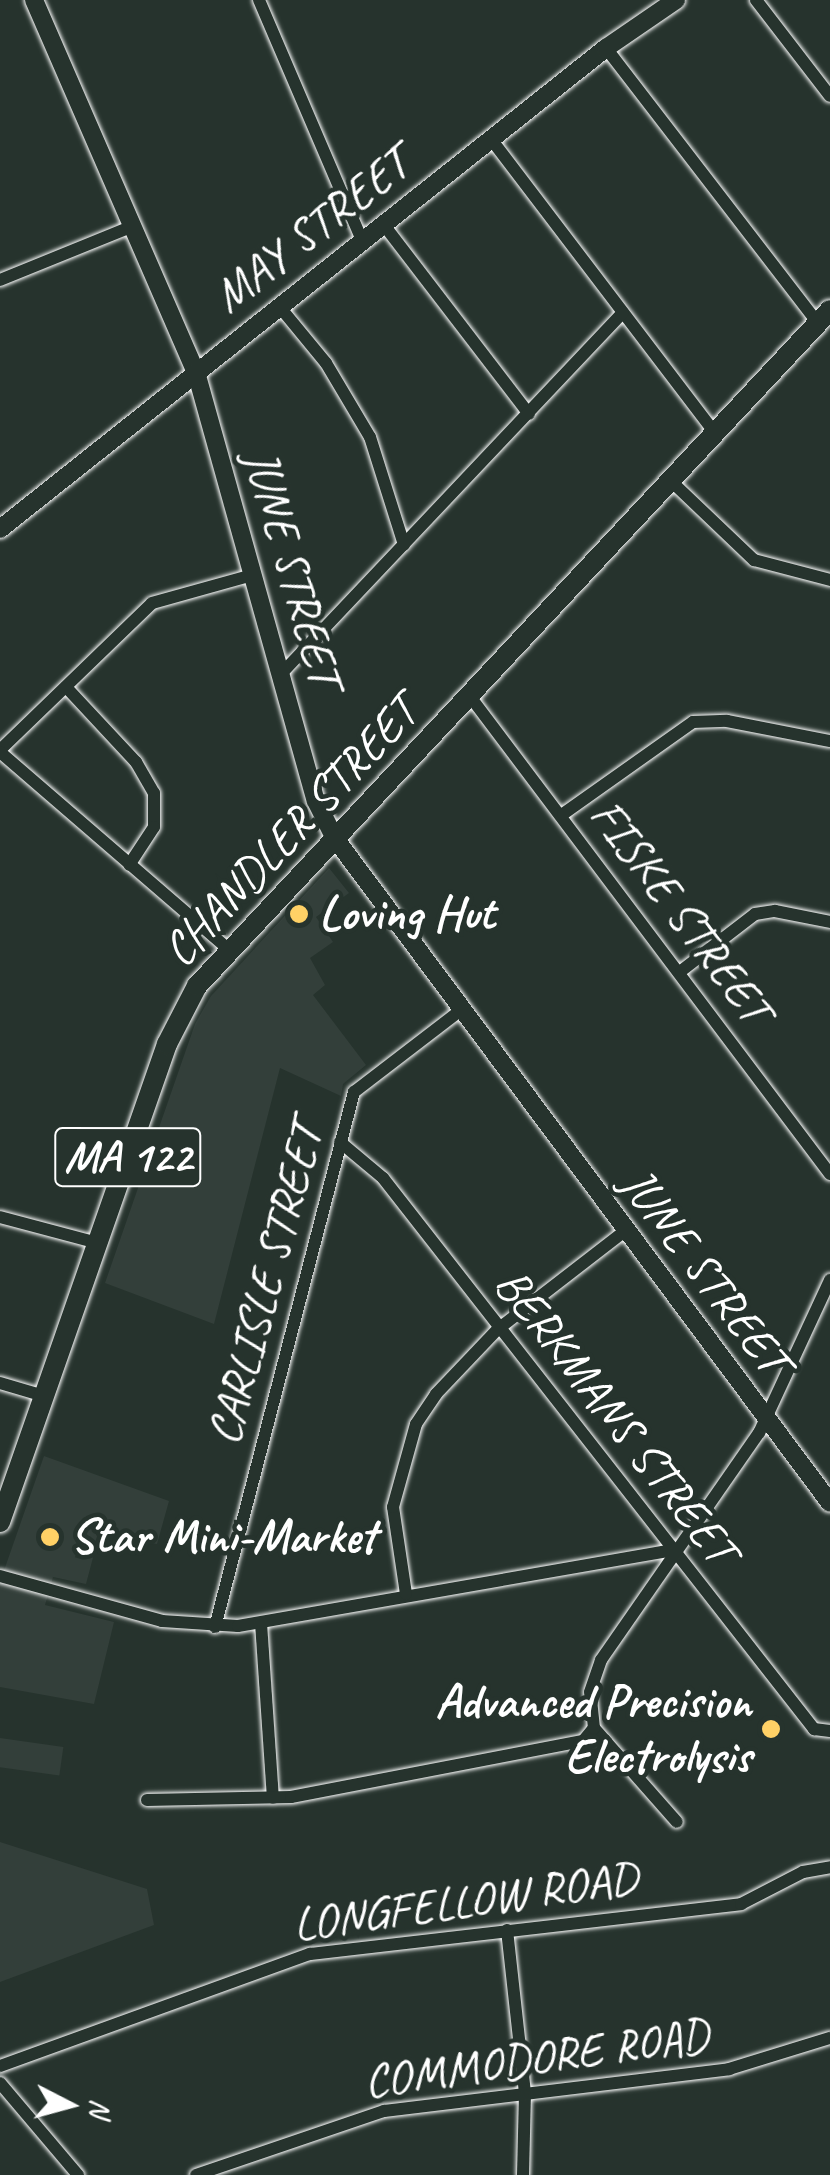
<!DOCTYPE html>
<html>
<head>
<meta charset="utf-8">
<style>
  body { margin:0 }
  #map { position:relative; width:830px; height:2175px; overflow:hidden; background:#26332d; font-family:Caveat,sans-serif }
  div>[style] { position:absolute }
  .built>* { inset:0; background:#333f3a; transform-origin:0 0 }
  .roads { filter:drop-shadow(0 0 2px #fff) drop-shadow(0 0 2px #fff) }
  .street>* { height:12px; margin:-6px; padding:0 6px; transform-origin:6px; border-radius:6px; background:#26332d }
  .secondary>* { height:18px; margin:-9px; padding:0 9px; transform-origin:9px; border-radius:9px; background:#26332d }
  .primary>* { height:20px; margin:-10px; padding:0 10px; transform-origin:10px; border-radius:10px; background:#26332d }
  .dots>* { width:28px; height:28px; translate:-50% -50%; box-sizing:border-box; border:5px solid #26332d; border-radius:50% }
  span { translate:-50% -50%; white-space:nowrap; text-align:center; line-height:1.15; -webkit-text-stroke:9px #26332d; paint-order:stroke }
  .shield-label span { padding:2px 8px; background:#26332d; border:2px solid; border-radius:8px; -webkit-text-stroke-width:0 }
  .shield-label { font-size:45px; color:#fff; font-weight:700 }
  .street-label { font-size:48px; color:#fff }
  .poi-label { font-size:48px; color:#fff; font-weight:700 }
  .left { translate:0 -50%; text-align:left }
  .right { translate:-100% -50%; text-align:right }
  .north { position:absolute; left:20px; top:2055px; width:100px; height:100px; -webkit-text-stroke:8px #26332d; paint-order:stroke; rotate:96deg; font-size:28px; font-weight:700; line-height:40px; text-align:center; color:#fff }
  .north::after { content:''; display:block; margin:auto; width:35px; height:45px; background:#fff; clip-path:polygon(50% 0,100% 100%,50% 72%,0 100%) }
</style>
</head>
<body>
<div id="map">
  <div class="built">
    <i style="clip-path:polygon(329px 868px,349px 893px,316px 917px,333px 942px,310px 958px,325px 985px,313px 995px,366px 1065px,343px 1084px,341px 1096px,280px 1068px,214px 1324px,105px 1283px,195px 1024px,211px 996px)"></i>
    <i style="clip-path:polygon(44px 1456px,169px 1501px,157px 1544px,99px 1535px,86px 1584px,53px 1577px,45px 1605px,114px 1622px,94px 1704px,0 1687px,0 1582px)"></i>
    <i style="left:0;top:1738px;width:64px;height:29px;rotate:8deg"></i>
    <i style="clip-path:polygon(0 1842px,147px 1889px,154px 1925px,0 1982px)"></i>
  </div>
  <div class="roads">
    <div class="street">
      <i style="left:259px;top:0;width:261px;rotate:66.8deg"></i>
      <i style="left:756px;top:0;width:121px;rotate:52.4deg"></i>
      <i style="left:606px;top:48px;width:347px;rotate:52.4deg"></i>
      <i style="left:491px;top:139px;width:371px;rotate:52.7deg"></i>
      <i style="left:384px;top:225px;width:238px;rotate:52.5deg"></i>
      <i style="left:0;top:280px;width:138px;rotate:-22.1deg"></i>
      <i style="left:279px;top:306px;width:74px;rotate:50.5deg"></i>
      <i style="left:326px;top:363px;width:86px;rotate:59.3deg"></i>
      <i style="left:370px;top:437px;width:113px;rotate:72.5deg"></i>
      <i style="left:671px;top:481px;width:115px;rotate:43.6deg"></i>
      <i style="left:754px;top:560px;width:79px;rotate:14.7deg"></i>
      <i style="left:282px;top:673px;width:496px;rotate:-46.6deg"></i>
      <i style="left:66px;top:687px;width:103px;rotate:47deg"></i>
      <i style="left:136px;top:762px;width:36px;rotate:60deg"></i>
      <i style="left:154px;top:793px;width:34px;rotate:90deg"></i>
      <i style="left:154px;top:827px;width:45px;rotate:123.3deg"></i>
      <i style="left:469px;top:695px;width:600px;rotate:53deg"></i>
      <i style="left:0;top:750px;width:211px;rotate:-44deg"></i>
      <i style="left:152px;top:603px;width:104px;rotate:-15.6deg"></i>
      <i style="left:0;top:752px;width:303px;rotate:40.8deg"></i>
      <i style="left:563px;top:814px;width:159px;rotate:-35.3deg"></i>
      <i style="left:693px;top:722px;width:34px;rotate:-2deg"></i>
      <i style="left:727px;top:721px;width:105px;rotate:11deg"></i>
      <i style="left:681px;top:971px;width:93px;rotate:-37.6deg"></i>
      <i style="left:755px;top:914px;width:20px;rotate:-9deg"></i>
      <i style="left:775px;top:911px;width:56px;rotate:11.3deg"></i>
      <i style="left:340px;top:1142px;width:56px;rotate:39.9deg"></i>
      <i style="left:383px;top:1178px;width:700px;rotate:51.97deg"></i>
      <i style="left:814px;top:1729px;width:16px;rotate:7deg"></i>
      <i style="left:0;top:1217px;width:101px;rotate:14.9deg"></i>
      <i style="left:0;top:1383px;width:46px;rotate:16.5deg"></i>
      <i style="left:0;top:1576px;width:168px;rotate:15.5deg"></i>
      <i style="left:162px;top:1621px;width:76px;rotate:3.8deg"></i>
      <i style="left:238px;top:1626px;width:442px;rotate:-9.9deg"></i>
      <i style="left:406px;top:1594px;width:88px;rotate:-98.5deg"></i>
      <i style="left:393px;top:1507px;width:86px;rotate:-74.5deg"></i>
      <i style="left:416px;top:1424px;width:36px;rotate:-56deg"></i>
      <i style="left:436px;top:1394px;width:90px;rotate:-46.4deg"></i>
      <i style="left:498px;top:1329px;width:160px;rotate:-37.7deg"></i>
      <i style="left:261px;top:1623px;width:175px;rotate:86.1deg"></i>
      <i style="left:215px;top:1627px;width:553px;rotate:-75.44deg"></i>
      <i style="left:354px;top:1092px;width:135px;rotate:-37.5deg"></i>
      <i style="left:594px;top:1728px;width:125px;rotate:48.6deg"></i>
      <i style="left:147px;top:1800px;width:144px;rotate:-1.2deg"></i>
      <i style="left:291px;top:1797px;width:297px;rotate:-10.9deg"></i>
      <i style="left:583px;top:1741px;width:17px;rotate:-50deg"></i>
      <i style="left:594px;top:1728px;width:36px;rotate:-96deg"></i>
      <i style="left:590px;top:1692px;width:34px;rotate:-71deg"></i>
      <i style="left:601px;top:1660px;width:277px;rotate:-55.2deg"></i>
      <i style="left:759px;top:1433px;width:169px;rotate:-65.1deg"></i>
      <i style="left:507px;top:1930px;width:164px;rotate:83.7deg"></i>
      <i style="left:525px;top:2093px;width:82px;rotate:91.4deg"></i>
      <i style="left:0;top:2066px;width:330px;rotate:-19.9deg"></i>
      <i style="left:310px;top:1954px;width:434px;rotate:-6.6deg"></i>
      <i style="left:741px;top:1904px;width:70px;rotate:-27.3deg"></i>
      <i style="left:803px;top:1872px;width:27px;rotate:-10deg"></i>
      <i style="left:0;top:2083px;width:121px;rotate:49.7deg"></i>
      <i style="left:196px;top:2175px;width:199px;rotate:-18.8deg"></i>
      <i style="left:384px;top:2111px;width:348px;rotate:-6.9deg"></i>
      <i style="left:729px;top:2069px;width:106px;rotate:-17.1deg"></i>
    </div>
    <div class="secondary">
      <i style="left:34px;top:0;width:406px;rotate:66.5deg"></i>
      <i style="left:196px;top:372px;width:445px;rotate:74.4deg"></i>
      <i style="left:316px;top:801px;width:40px;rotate:63.4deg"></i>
      <i style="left:334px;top:837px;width:830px;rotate:53.32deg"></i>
      <i style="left:0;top:529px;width:774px;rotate:-38.44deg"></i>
      <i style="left:606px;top:48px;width:85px;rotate:-34.4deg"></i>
    </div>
    <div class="primary">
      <i style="left:0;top:1522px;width:506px;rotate:-70.74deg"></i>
      <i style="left:167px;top:1044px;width:65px;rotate:-62.7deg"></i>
      <i style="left:197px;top:986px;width:926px;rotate:-46.88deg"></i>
    </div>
  </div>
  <div class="dots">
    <i style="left:299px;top:914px;background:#ffd166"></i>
    <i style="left:50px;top:1537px;background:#ffd166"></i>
    <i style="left:771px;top:1729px;background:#ffd166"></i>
  </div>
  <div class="shield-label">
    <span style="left:128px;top:1157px">MA 122</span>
  </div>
  <div class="street-label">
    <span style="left:311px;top:230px;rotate:-38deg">MAY STREET</span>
    <span style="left:293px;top:568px;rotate:74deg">JUNE STREET</span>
    <span style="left:290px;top:831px;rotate:-47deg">CHANDLER STREET</span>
    <span style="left:681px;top:911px;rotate:53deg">FISKE STREET</span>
    <span style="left:705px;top:1271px;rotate:53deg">JUNE STREET</span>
    <span style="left:265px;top:1284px;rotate:-75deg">CARLISLE STREET</span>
    <span style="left:616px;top:1416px;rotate:52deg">BERKMANS STREET</span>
    <span style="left:465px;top:1901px;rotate:-8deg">LONGFELLOW ROAD</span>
    <span style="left:536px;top:2058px;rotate:-8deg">COMMODORE ROAD</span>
  </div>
  <div class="poi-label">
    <span class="left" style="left:319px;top:914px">Loving Hut</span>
    <span class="left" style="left:70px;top:1537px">Star Mini-Market</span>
    <span class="right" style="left:751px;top:1729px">Advanced Precision<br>Electrolysis</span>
  </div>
  <div class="north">N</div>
</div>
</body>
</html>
